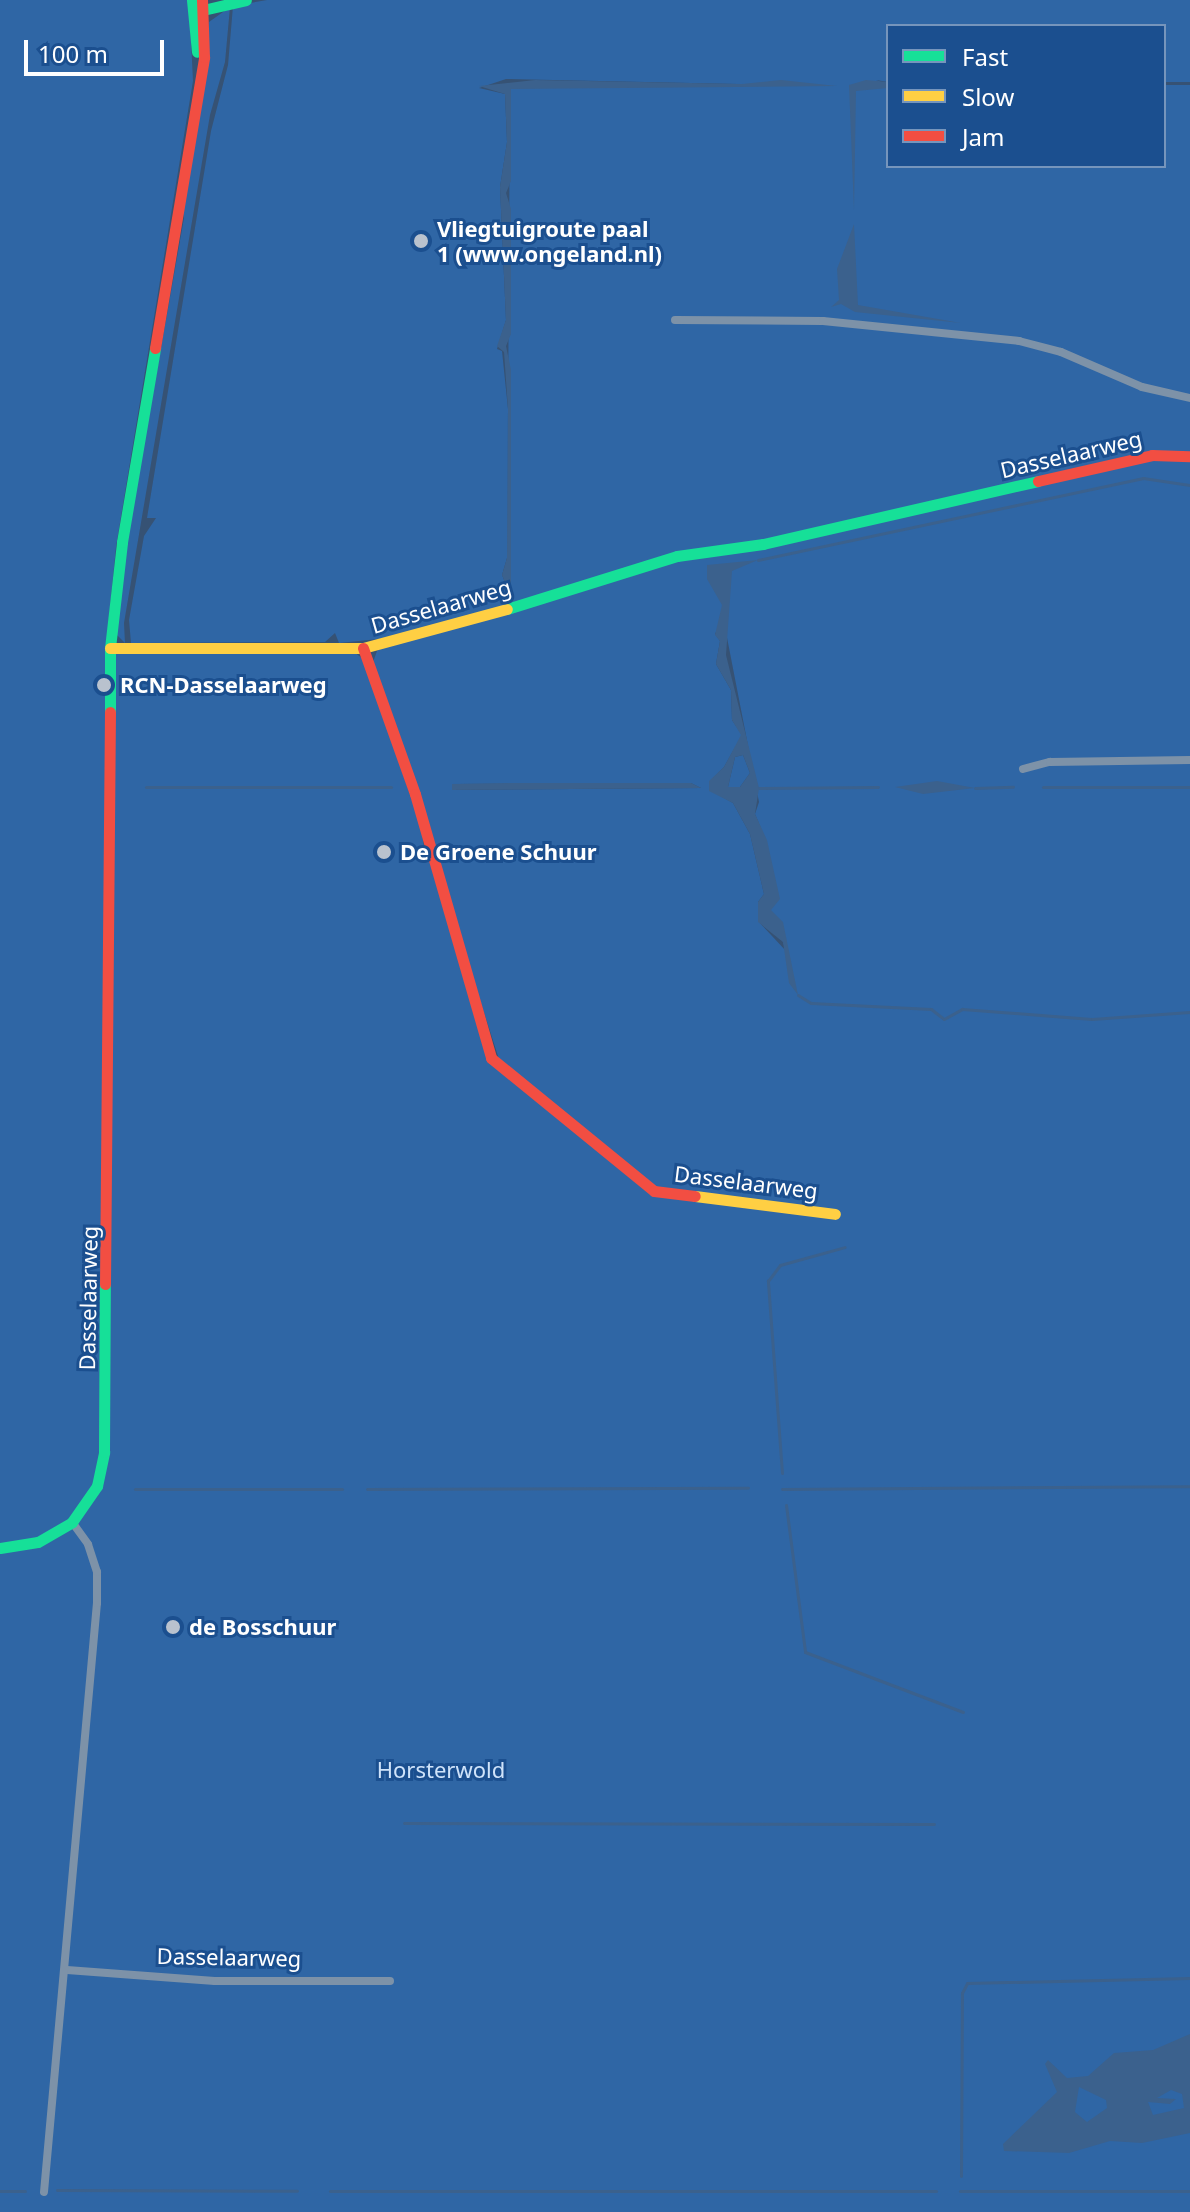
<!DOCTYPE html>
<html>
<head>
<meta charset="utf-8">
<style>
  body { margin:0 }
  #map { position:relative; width:1190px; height:2212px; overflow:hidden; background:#365274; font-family:"Noto Sans",sans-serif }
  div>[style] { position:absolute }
  .green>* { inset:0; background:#2f66a5 }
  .water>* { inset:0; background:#3b618d }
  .stream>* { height:3px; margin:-1.5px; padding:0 1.5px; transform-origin:1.5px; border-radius:1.5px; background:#3b618d }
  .street>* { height:8px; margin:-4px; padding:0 4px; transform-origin:4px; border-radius:4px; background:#7d92a8 }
  .fast>* { height:11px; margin:-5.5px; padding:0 5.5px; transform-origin:5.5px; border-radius:5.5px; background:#16e098 }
  .slow>* { height:11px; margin:-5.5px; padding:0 5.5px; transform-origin:5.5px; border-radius:5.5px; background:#ffcf43 }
  .jam>* { height:11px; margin:-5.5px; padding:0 5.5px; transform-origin:5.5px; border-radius:5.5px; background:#f24e42 }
  .dots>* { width:22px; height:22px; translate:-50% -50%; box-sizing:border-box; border:4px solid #1b4f8f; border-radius:50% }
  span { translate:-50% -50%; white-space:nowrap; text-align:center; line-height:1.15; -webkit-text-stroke:6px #1b4f8f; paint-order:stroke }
  .poi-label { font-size:22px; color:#fff; font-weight:700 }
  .left { translate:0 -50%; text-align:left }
  .street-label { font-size:22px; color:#fff }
  .park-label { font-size:22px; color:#cfe3fa }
  .legend { position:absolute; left:886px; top:24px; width:280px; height:144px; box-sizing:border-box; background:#1b4f8f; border:2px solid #7695bc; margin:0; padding:10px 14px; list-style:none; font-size:24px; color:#fff }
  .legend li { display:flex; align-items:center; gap:16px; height:40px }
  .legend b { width:40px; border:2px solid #7695bc }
  .scale { position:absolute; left:24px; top:40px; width:140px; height:36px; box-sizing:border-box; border:4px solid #fff; border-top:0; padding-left:10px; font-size:24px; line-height:28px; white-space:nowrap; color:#fff; -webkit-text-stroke:6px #1b4f8f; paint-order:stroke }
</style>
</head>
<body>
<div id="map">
  <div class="green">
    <i style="clip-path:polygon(evenodd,0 0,189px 0,193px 81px,116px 547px,106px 648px,354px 652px,363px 659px,421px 826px,424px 848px,429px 852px,491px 1063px,629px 1176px,662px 1193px,749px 1209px,656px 1187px,499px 1059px,372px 665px,377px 651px,398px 637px,339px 643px,335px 633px,325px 642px,131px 643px,129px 620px,144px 536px,156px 518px,147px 518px,211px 131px,228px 65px,233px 6px,267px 0,1190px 0,1190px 82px,1164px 82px,1164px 26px,888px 26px,888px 82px,876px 80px,888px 85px,888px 166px,1164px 166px,1164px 85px,1190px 85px,1190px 2212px,0 2212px,0 0,506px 79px,737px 84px,510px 86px,507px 587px,502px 575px,507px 558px,508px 409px,502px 351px,497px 349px,506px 320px,500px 187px,507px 142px,505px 94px,479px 88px,506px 79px,0 0,723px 617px,759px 802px,755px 814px,765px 838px,775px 903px,770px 910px,774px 916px,786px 951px,758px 921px,758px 902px,764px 894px,750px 834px,733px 803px,715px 793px,709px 782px,724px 767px,742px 735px,732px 720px,731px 690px,716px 664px,720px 641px,715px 634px,723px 617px,0 0,691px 783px,701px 788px,452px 790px,453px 784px,691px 783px)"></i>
    <i style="clip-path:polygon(230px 7px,225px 62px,210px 115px,124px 623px,125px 643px,116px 634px,121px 574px,184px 218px,182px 201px,207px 65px,209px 22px)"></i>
    <i style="clip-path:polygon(743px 755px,750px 773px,740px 787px,728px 787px,735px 757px)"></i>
  </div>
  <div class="water">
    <i style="clip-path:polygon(535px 80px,742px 84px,781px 80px,837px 86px,511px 89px,511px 181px,506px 193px,511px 209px,511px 334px,506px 346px,511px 370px,511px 586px,507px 587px,502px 575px,507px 558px,508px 409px,504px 352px,497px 346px,506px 320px,500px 187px,507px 142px,505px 94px,479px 86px)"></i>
    <i style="clip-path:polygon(866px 80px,888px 82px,888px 88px,856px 91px,854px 211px,849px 85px)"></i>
    <i style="clip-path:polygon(854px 224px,858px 305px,961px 323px,855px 312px,841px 304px,831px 307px,839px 300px,837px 269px)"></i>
    <i style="clip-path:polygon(evenodd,758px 560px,732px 571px,726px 655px,759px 788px,755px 814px,767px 840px,780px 899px,771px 910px,783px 922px,798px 995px,789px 983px,783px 942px,758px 922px,758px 902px,764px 894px,750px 834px,733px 803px,709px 791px,709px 781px,724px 767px,741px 735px,732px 720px,731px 690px,716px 664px,720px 641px,715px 635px,722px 605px,707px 579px,707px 565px,758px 560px,743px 755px,750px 773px,740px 787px,728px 787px,735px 757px,743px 755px)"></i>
    <i style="clip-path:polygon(937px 781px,975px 788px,923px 794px,895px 787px)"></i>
    <i style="clip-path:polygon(508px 783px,691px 783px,701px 788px,452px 790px,452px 784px)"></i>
    <i style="clip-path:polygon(evenodd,1190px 2034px,1190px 2133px,1142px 2143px,1110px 2141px,1069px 2153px,1004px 2151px,1003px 2144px,1057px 2092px,1045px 2064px,1048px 2060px,1067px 2078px,1088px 2076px,1114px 2053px,1153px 2050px,1190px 2034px,1079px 2087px,1106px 2100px,1107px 2108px,1087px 2122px,1075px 2112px,1079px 2087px,1190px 2034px,1171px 2090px,1182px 2094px,1184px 2108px,1153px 2115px,1148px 2102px,1170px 2104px,1176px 2099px,1157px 2098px,1171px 2090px)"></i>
  </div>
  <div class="stream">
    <i style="left:758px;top:560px;width:394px;rotate:-12deg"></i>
    <i style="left:1143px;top:478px;width:48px;rotate:8.5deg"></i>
    <i style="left:146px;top:787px;width:245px"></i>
    <i style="left:1043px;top:787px;width:147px"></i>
    <i style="left:759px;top:788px;width:119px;rotate:-0.5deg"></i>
    <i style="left:975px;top:788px;width:38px;rotate:-2deg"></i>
    <i style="left:798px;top:995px;width:15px;rotate:32deg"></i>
    <i style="left:811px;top:1003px;width:120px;rotate:2.9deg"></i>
    <i style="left:931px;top:1009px;width:16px;rotate:38deg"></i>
    <i style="left:944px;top:1019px;width:21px;rotate:-29deg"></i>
    <i style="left:962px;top:1009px;width:130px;rotate:4.4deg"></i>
    <i style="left:1092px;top:1019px;width:98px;rotate:-4.1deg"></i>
    <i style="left:782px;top:1473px;width:193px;rotate:-94.2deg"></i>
    <i style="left:768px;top:1281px;width:20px;rotate:-53deg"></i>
    <i style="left:780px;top:1265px;width:67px;rotate:-15.5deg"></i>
    <i style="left:135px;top:1489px;width:207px"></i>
    <i style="left:367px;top:1489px;width:381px;rotate:-0.2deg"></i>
    <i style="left:782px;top:1489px;width:408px;rotate:-0.4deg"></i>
    <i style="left:786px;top:1505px;width:148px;rotate:82.6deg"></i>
    <i style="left:805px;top:1652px;width:169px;rotate:20.8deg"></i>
    <i style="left:404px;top:1823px;width:530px;rotate:0.11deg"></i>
    <i style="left:961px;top:2176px;width:183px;rotate:-89.7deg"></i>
    <i style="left:962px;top:1993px;width:11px;rotate:-63deg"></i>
    <i style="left:967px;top:1983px;width:223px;rotate:-1.3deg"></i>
    <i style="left:57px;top:2190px;width:240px;rotate:0.2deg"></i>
    <i style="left:0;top:2191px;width:25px"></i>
    <i style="left:330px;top:2191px;width:606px"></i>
    <i style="left:960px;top:2191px;width:230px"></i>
  </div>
  <div class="street">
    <i style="left:675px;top:320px;width:148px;rotate:0.4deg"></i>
    <i style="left:823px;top:321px;width:197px;rotate:5.8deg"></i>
    <i style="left:1019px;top:341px;width:43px;rotate:14.7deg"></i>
    <i style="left:1061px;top:352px;width:88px;rotate:23.4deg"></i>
    <i style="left:1142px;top:387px;width:49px;rotate:12.9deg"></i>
    <i style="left:1023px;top:769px;width:28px;rotate:-15deg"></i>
    <i style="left:1050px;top:762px;width:140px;rotate:-0.8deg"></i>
    <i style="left:67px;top:1970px;width:148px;rotate:4.3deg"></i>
    <i style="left:215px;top:1981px;width:175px"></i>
    <i style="left:44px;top:2192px;width:591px;rotate:-84.86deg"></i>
    <i style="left:97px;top:1603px;width:31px;rotate:-90deg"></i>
    <i style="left:97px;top:1572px;width:29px;rotate:-108deg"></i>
    <i style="left:88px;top:1544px;width:27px;rotate:-126deg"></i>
  </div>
  <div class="fast">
    <i style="left:192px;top:0;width:52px;rotate:84.5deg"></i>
    <i style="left:197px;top:6px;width:7px;rotate:34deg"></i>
    <i style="left:203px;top:10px;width:44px;rotate:-13.1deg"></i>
    <i style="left:507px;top:609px;width:178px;rotate:-17.3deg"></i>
    <i style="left:677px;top:556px;width:87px;rotate:-7.9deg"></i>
    <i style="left:763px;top:544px;width:282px;rotate:-12.9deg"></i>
    <i style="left:110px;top:712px;width:64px;rotate:-90deg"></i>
    <i style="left:110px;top:648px;width:107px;rotate:-83.5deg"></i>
    <i style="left:122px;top:542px;width:197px;rotate:-80.3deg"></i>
    <i style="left:0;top:1548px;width:38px;rotate:-9deg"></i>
    <i style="left:38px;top:1542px;width:39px;rotate:-30deg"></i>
    <i style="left:72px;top:1522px;width:44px;rotate:-55.2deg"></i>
    <i style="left:97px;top:1486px;width:35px;rotate:-78deg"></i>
    <i style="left:104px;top:1452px;width:168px;rotate:-89.7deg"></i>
  </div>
  <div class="slow">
    <i style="left:110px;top:648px;width:253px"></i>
    <i style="left:363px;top:648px;width:149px;rotate:-15.2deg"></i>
    <i style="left:695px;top:1196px;width:141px;rotate:7.3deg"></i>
  </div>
  <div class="jam">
    <i style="left:155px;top:348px;width:295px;rotate:-80.4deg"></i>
    <i style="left:204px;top:57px;width:57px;rotate:-92deg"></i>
    <i style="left:1038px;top:481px;width:117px;rotate:-12.8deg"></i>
    <i style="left:1152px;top:455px;width:38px;rotate:2deg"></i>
    <i style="left:363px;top:648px;width:155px;rotate:70.4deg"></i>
    <i style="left:415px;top:794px;width:275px;rotate:73.9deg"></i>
    <i style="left:491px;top:1058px;width:210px;rotate:39.2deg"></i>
    <i style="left:654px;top:1191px;width:41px;rotate:7deg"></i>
    <i style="left:105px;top:1284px;width:572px;rotate:-89.5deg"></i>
  </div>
  <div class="dots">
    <i style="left:421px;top:241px;background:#b9c2ce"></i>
    <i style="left:104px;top:685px;background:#b9c2ce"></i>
    <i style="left:384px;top:852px;background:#b9c2ce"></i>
    <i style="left:173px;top:1627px;background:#b9c2ce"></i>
  </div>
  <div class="poi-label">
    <span class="left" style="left:437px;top:241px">Vliegtuigroute paal<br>1 (www.ongeland.nl)</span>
    <span class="left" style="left:120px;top:685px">RCN-Dasselaarweg</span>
    <span class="left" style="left:400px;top:852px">De Groene Schuur</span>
    <span class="left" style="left:189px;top:1627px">de Bosschuur</span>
  </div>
  <div class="street-label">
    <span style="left:1071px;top:454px;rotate:-13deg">Dasselaarweg</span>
    <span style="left:441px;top:606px;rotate:-16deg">Dasselaarweg</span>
    <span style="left:746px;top:1182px;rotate:7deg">Dasselaarweg</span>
    <span style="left:88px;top:1298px;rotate:-89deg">Dasselaarweg</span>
    <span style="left:229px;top:1957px;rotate:1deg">Dasselaarweg</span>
  </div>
  <div class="park-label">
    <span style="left:441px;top:1770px">Horsterwold</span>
  </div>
  <ul class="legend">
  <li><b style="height:10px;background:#16e098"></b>Fast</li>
  <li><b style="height:10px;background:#ffcf43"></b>Slow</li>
  <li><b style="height:10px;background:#f24e42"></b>Jam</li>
  </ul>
  <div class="scale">100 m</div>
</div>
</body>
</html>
